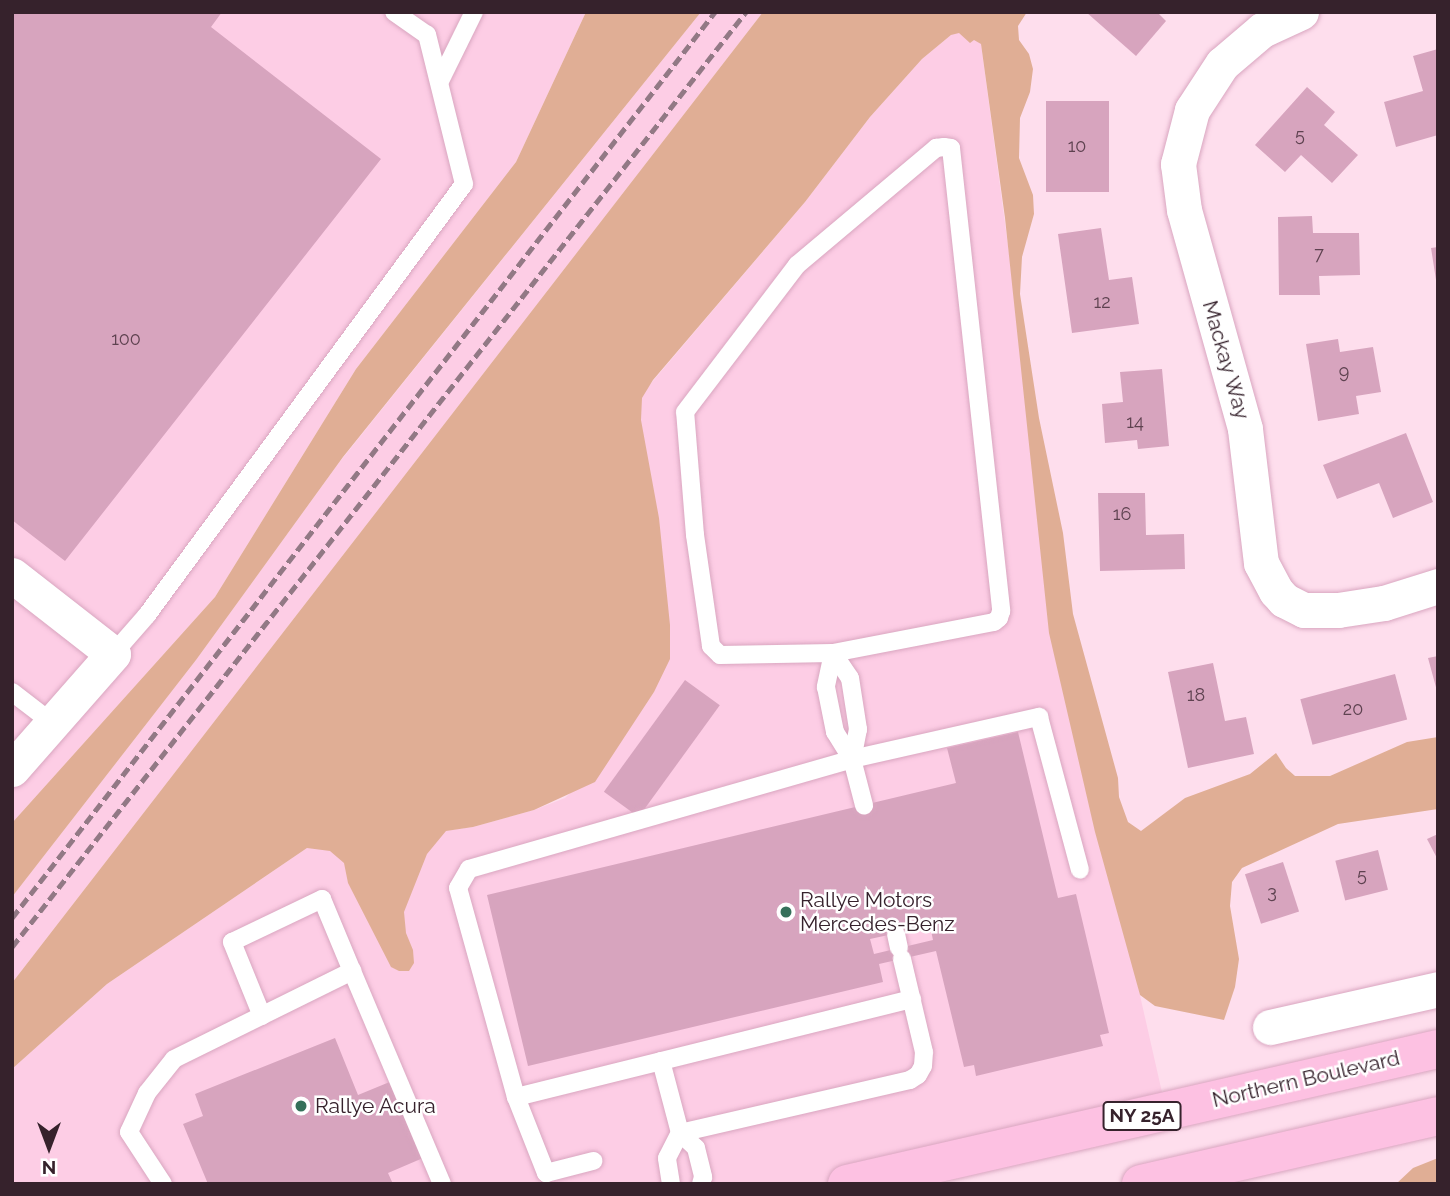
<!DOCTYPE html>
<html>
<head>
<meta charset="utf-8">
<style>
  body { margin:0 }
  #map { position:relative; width:1450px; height:1196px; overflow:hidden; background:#fedeed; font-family:Raleway,sans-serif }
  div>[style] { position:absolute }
  .built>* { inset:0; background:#fdcde5 }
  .green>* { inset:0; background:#e0ae95 }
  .building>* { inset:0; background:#d7a4be; transform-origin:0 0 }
  .roads { filter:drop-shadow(0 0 2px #d9a6c0) drop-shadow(0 0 2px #d9a6c0) }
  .service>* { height:18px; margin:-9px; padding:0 9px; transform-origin:9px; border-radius:9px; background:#fff }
  .minor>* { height:35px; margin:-17.5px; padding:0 17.5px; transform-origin:17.5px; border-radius:17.5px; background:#fff }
  .primary>* { height:38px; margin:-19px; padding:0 19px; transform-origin:19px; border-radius:19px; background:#fdc1e2 }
  .rail>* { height:5px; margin-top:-2.5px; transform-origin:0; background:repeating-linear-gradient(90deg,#927985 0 10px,transparent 0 15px) }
  .dots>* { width:19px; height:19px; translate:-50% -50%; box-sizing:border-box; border:4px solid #fff; border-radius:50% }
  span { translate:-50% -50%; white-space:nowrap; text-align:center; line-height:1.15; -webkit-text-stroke:5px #fff; paint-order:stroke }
  .number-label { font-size:18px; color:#5e4250 }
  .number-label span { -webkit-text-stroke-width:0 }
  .shield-label span { padding:2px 5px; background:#fff; border:2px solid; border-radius:5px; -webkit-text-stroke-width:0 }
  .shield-label { font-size:19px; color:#36222c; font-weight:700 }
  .street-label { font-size:21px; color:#36222c }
  .poi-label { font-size:21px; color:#36222c }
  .left { translate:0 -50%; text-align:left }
  .frame { position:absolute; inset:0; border:14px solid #36222c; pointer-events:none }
  .north { position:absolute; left:14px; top:1112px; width:70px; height:70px; -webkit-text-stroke:5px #fff; paint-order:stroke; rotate:180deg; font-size:19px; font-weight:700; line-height:28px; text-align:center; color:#36222c }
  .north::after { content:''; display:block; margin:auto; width:24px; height:32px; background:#36222c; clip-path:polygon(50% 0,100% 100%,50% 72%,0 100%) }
</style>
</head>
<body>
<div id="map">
  <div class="built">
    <i style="clip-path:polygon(12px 12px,586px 12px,516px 162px,356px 369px,215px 597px,12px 823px)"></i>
    <i style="clip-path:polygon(701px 12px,763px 12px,12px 983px,12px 897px,196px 660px,338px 464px)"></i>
    <i style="clip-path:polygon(979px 12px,987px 12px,981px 44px,1063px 656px,1166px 1110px,847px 1184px,12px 1184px,12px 1069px,107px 984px,307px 848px,473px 827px,534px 810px,565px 798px,613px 751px,654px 692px,630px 408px,805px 202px,870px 117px,922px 59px)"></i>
  </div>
  <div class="green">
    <i style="clip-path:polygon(586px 12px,701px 12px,343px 457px,196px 660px,12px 897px,12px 823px,215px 597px,356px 369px,516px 162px)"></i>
    <i style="clip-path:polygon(763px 12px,1027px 12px,1018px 26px,1019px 40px,1029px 54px,1033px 69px,1030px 92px,1020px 118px,1019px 158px,1033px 195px,1034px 214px,1022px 257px,1020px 294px,1039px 418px,1063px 533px,1073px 614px,1118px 778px,1119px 797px,1128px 822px,1141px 831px,1185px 798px,1250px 774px,1276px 753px,1286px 768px,1295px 776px,1330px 776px,1407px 742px,1438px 737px,1438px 809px,1338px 824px,1242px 868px,1232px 882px,1230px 906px,1239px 959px,1235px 987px,1224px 1020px,1155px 1006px,1140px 995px,1095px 832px,1049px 633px,1005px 218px,981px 44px,974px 40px,970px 43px,959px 33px,951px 35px,922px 59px,870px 117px,805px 202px,653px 380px,642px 398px,641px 420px,659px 518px,670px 625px,670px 659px,654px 692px,595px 782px,534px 810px,473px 827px,446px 831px,427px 854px,404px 912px,406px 933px,413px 950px,414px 963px,409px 971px,399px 971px,391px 967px,348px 883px,344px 863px,330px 851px,307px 848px,107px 984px,12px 1069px,12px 983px)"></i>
    <i style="clip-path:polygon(1438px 1158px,1438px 1184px,1396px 1184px,1413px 1168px)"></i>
  </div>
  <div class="building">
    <i style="clip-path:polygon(12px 12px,222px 12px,211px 27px,381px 159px,65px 561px,12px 520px)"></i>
    <i style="clip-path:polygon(1086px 12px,1157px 12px,1166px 21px,1136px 56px)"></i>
    <i style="clip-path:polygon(1438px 49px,1438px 135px,1396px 147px,1384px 102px,1423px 91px,1413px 56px)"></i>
    <i style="clip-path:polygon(1307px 87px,1335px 112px,1324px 125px,1358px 155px,1332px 183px,1301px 155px,1285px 172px,1255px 145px)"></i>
    <i style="left:1046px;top:101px;width:63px;height:91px"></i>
    <i style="clip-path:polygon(1312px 216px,1313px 233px,1359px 233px,1360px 275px,1319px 276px,1320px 295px,1279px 295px,1278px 217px)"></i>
    <i style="clip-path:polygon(1101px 228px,1109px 280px,1132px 277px,1139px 324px,1072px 333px,1058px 234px)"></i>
    <i style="clip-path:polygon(1438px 247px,1438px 280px,1436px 280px,1431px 248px)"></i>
    <i style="clip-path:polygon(1338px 339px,1340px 352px,1373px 347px,1381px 392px,1356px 396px,1359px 414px,1318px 421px,1306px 344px)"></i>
    <i style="clip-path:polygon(1162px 369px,1169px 446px,1138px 449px,1137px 440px,1105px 443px,1102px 404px,1123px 402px,1120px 372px)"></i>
    <i style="clip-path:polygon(1406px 433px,1433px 502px,1393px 518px,1379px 483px,1337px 499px,1323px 465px)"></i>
    <i style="clip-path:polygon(1098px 493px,1145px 493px,1146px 535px,1184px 534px,1185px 569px,1100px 571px)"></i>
    <i style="clip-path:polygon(1438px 656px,1438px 691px,1437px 691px,1428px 658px)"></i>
    <i style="clip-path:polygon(1213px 663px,1225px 721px,1246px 717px,1254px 754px,1188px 768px,1168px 672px)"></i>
    <i style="left:1395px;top:674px;width:47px;height:98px;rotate:75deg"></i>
    <i style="left:685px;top:680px;width:43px;height:138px;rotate:36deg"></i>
    <i style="clip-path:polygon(evenodd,1018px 732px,1058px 898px,1076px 894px,1109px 1033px,1100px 1035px,1103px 1046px,976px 1076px,974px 1065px,964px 1067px,936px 951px,879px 964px,883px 982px,528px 1066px,487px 895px,956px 783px,947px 748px,1018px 732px,930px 926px,933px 940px,874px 954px,870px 939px,930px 926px)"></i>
    <i style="clip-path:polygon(1438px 834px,1438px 860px,1427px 839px)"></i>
    <i style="left:1378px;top:850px;width:41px;height:44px;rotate:76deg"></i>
    <i style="left:1283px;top:862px;width:52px;height:40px;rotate:72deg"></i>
    <i style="clip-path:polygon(335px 1038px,358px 1095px,392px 1081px,423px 1158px,388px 1173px,393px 1184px,208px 1184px,183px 1124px,203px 1116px,195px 1094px)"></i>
  </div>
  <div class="roads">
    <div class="service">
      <i style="left:440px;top:81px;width:77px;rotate:-63.8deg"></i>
      <i style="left:944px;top:147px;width:7px;rotate:8deg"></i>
      <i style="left:951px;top:148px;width:466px;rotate:83.8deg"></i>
      <i style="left:1001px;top:611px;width:7px;rotate:106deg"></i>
      <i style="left:999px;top:618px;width:6px;rotate:141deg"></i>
      <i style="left:994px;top:622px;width:164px;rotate:169.1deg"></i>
      <i style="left:833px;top:653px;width:113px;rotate:179deg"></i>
      <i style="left:720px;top:655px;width:13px;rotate:-135deg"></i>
      <i style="left:711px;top:646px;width:112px;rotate:-98.2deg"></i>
      <i style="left:695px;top:535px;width:123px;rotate:-94.6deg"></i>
      <i style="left:685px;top:412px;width:185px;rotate:-52.7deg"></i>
      <i style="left:797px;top:265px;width:182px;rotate:-40.1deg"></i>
      <i style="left:936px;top:148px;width:8px;rotate:-7deg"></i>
      <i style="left:833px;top:653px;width:35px;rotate:102deg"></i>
      <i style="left:826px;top:687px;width:46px;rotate:78.7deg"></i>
      <i style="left:835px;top:732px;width:32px;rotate:58deg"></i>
      <i style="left:852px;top:759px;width:48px;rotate:75.4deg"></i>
      <i style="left:833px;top:653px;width:30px;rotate:56deg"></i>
      <i style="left:850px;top:678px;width:52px;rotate:81.1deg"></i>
      <i style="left:858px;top:729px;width:31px;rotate:101deg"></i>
      <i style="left:113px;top:654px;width:52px;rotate:-48.9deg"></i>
      <i style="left:147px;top:615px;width:535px;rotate:-53.67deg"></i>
      <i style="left:464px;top:184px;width:154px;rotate:-103.9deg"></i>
      <i style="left:427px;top:35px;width:40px;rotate:-145.1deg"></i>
      <i style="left:12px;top:692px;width:49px;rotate:37.6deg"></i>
      <i style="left:896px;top:934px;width:14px;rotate:78deg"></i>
      <i style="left:912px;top:999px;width:408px;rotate:166.1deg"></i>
      <i style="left:516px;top:1097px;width:217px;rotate:-105.5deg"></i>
      <i style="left:458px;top:888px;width:22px;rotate:-60deg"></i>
      <i style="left:469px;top:869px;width:398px;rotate:-16deg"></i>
      <i style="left:852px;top:759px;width:192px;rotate:-12.7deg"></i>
      <i style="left:1039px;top:717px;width:158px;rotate:75deg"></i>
      <i style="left:262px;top:1016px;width:80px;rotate:-112.1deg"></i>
      <i style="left:232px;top:942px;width:100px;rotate:-25.5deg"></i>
      <i style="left:322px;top:899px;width:78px;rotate:67.4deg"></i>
      <i style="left:661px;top:1061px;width:74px;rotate:75.2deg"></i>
      <i style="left:680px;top:1133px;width:22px;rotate:43deg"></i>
      <i style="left:696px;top:1148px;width:30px;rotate:76deg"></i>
      <i style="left:703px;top:1177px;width:7px;rotate:106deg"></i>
      <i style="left:516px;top:1097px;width:82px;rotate:68.5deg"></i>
      <i style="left:546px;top:1173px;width:49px;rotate:-14.3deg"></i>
      <i style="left:680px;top:1133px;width:236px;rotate:-13deg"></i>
      <i style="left:910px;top:1080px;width:9px;rotate:-32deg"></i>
      <i style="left:918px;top:1075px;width:10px;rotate:-61deg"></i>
      <i style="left:923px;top:1066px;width:14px;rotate:-86deg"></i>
      <i style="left:924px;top:1052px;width:96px;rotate:-103.3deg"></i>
      <i style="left:163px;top:1184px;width:62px;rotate:-123.2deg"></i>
      <i style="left:129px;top:1132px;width:43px;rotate:-65.2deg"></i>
      <i style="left:147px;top:1093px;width:43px;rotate:-51.5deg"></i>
      <i style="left:174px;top:1059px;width:199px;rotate:-26.3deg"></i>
      <i style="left:352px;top:971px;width:231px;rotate:67.1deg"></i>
      <i style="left:671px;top:1184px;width:26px;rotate:-99deg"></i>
      <i style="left:667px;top:1158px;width:28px;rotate:-63deg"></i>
    </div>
    <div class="minor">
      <i style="left:1301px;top:12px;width:43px;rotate:155.2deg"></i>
      <i style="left:1262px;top:30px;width:52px;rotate:139.6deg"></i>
      <i style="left:1222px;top:64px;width:55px;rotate:123.1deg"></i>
      <i style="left:1192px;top:110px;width:56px;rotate:104.5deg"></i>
      <i style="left:1178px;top:164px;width:46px;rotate:82.6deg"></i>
      <i style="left:1184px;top:210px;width:227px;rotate:74.4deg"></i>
      <i style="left:1245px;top:429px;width:135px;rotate:83.2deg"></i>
      <i style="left:1261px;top:563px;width:32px;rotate:62deg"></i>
      <i style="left:1276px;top:591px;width:12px;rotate:48deg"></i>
      <i style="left:1284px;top:600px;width:22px;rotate:27deg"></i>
      <i style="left:1304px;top:610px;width:34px"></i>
      <i style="left:1338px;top:610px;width:47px;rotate:-8.7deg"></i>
      <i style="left:1384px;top:603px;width:57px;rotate:-17.5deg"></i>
      <i style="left:12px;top:575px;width:128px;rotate:38deg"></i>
      <i style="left:113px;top:654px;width:153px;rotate:131.3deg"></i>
      <i style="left:1270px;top:1027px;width:172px;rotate:-12.7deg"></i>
    </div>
    <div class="primary">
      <i style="left:847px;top:1184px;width:606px;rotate:-12.87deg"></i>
      <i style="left:1141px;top:1184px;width:305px;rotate:-12.9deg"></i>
    </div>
  </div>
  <div class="rail">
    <i style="left:12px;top:918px;width:1147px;rotate:-52.19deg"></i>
    <i style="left:12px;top:947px;width:1189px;rotate:-51.87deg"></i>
  </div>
  <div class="dots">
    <i style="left:786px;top:912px;background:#35705a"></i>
    <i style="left:301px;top:1106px;background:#35705a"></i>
  </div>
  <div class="number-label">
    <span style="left:1300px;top:135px">5</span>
    <span style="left:1077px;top:146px">10</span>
    <span style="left:1319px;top:254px">7</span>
    <span style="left:1102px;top:302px">12</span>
    <span style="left:126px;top:339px">100</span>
    <span style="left:1344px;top:372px">9</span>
    <span style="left:1135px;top:422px">14</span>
    <span style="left:1122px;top:514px">16</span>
    <span style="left:1196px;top:695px">18</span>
    <span style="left:1353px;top:709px">20</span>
    <span style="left:1362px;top:875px">5</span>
    <span style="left:1272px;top:892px">3</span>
  </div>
  <div class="shield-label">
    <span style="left:1142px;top:1116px">NY 25A</span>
  </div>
  <div class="street-label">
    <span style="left:1226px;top:360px;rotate:74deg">Mackay Way</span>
    <span style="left:1306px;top:1079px;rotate:-13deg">Northern Boulevard</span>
  </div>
  <div class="poi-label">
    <span class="left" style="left:800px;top:912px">Rallye Motors<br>Mercedes-Benz</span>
    <span class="left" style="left:315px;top:1106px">Rallye Acura</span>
  </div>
  <div class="frame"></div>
  <div class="north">N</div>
</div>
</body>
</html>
